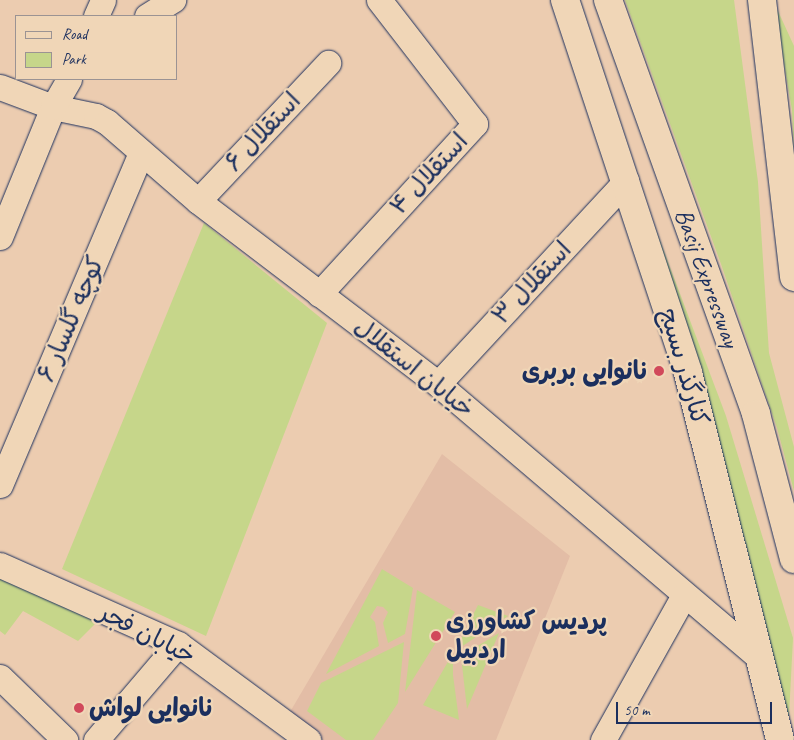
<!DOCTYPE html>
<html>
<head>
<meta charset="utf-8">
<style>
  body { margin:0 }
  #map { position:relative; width:794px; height:740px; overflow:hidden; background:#ecccb0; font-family:Caveat,"Playpen Sans Arabic",sans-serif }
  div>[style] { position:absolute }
  .built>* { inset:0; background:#e3bda6 }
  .green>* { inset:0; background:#c6d68a }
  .roads { filter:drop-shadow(0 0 1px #1b2f5e) drop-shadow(0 0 1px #1b2f5e) }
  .minor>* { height:25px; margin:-12.5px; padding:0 12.5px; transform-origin:12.5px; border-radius:12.5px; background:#f0d6b7 }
  .major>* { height:28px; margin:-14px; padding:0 14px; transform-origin:14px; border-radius:14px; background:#f0d6b7 }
  .highway>* { height:28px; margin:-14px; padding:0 14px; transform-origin:14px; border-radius:14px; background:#f0d6b7 }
  .dots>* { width:14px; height:14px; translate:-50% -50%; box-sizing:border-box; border:2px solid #f0d6b7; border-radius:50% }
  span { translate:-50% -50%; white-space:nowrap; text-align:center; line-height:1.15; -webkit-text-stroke:4.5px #f0d6b7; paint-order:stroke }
  .street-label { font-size:25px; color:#1b2f5e }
  .poi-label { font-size:25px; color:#1b2f5e; font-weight:700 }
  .right { translate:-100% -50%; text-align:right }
  .left { translate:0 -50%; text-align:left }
  .legend { position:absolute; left:15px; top:15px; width:162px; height:65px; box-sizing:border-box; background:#f0d6b7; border:1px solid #9b9393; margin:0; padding:6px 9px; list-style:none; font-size:15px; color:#1b2f5e }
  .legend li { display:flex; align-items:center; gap:10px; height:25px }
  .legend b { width:25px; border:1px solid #9b9393 }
  .scale { position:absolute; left:616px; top:702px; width:156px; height:22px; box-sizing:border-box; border:2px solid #1b2f5e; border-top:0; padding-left:6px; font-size:15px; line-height:18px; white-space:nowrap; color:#1b2f5e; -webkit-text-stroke:4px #f0d6b7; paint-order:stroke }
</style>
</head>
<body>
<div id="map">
  <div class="built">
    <i style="clip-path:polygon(442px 454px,570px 556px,496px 740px,317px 740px,287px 717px)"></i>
  </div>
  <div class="green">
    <i style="clip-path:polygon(625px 0,734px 0,758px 182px,769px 353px,794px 447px,794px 491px,777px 428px,721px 264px)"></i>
    <i style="clip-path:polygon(773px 0,794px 46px,794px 154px,792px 110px)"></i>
    <i style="clip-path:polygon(644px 198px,726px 416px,793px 638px,788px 736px)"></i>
    <i style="clip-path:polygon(204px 223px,327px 323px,206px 636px,62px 569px)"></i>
    <i style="clip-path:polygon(382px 569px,413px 588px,405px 634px,388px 643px,383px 623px,388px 612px,383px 607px,377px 606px,370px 617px,375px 622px,379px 646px,326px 674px)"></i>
    <i style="clip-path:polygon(0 573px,101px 618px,78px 641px,23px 611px,5px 635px,0 631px)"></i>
    <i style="clip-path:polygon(417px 590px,455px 612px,405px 692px)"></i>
    <i style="clip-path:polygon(478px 605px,508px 616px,455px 651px)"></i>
    <i style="clip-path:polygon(499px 633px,467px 709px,461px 656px)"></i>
    <i style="clip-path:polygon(404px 642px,398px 703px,373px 740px,346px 740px,307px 711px,321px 683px)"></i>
    <i style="clip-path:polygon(453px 653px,453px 675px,459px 720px,423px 705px)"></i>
  </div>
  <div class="roads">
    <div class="minor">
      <i style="left:96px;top:16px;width:17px;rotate:-66deg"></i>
      <i style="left:147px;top:16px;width:31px;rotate:-32deg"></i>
      <i style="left:0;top:87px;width:57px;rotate:20.7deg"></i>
      <i style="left:53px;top:107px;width:44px;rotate:11.8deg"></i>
      <i style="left:96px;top:116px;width:13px;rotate:29deg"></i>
      <i style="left:107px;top:122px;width:121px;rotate:41deg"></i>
      <i style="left:198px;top:201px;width:302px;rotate:37.3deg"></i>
      <i style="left:438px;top:384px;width:421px;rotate:40.4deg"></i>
      <i style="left:198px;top:201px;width:190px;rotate:-46.7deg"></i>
      <i style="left:0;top:237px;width:140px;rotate:-67.8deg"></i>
      <i style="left:53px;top:107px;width:32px;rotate:-60deg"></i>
      <i style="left:319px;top:294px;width:231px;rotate:-47.5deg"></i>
      <i style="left:475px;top:124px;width:157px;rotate:-127.7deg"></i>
      <i style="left:438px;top:384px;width:277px;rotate:-47.2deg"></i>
      <i style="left:0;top:485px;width:361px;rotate:-67deg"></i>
      <i style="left:0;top:565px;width:195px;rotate:23.9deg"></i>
      <i style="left:178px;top:644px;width:162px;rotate:36.4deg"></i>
      <i style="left:0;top:677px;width:91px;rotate:44.1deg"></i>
      <i style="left:96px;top:740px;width:126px;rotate:-49.5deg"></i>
      <i style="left:603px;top:740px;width:166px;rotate:-60.8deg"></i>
    </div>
    <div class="major">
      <i style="left:565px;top:0;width:393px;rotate:71.7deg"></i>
      <i style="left:688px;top:373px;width:378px;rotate:75.9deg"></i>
    </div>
    <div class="highway">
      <i style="left:608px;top:0;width:440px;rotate:70.3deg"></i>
      <i style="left:756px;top:414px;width:150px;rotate:75.3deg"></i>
      <i style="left:762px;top:0;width:279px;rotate:83.4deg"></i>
    </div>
  </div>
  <div class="dots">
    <i style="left:659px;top:371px;background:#d1495b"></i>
    <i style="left:436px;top:636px;background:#d1495b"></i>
    <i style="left:79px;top:708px;background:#d1495b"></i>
  </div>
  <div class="street-label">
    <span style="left:263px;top:132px;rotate:-47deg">استقلال ۶</span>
    <span style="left:429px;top:174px;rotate:-47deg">استقلال ۴</span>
    <span style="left:707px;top:278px;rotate:70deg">Basij Expressway</span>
    <span style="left:532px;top:283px;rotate:-47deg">استقلال ۳</span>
    <span style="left:71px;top:319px;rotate:-67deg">کوچه گلسار ۶</span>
    <span style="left:684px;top:367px;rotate:74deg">کنارگذر بسیج</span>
    <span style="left:414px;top:368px;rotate:38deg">خیابان استقلال</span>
    <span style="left:147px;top:634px;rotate:27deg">خیابان فجر</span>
  </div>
  <div class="poi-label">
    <span class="right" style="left:649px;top:371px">نانوایی بربری</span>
    <span class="left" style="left:446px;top:636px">پردیس کشاورزی<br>اردبیل</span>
    <span class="left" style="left:89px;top:708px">نانوایی لواش</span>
  </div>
  <ul class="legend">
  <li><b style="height:6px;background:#f0d6b7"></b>Road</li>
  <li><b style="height:14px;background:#c6d68a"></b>Park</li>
  </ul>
  <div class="scale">50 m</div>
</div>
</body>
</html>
